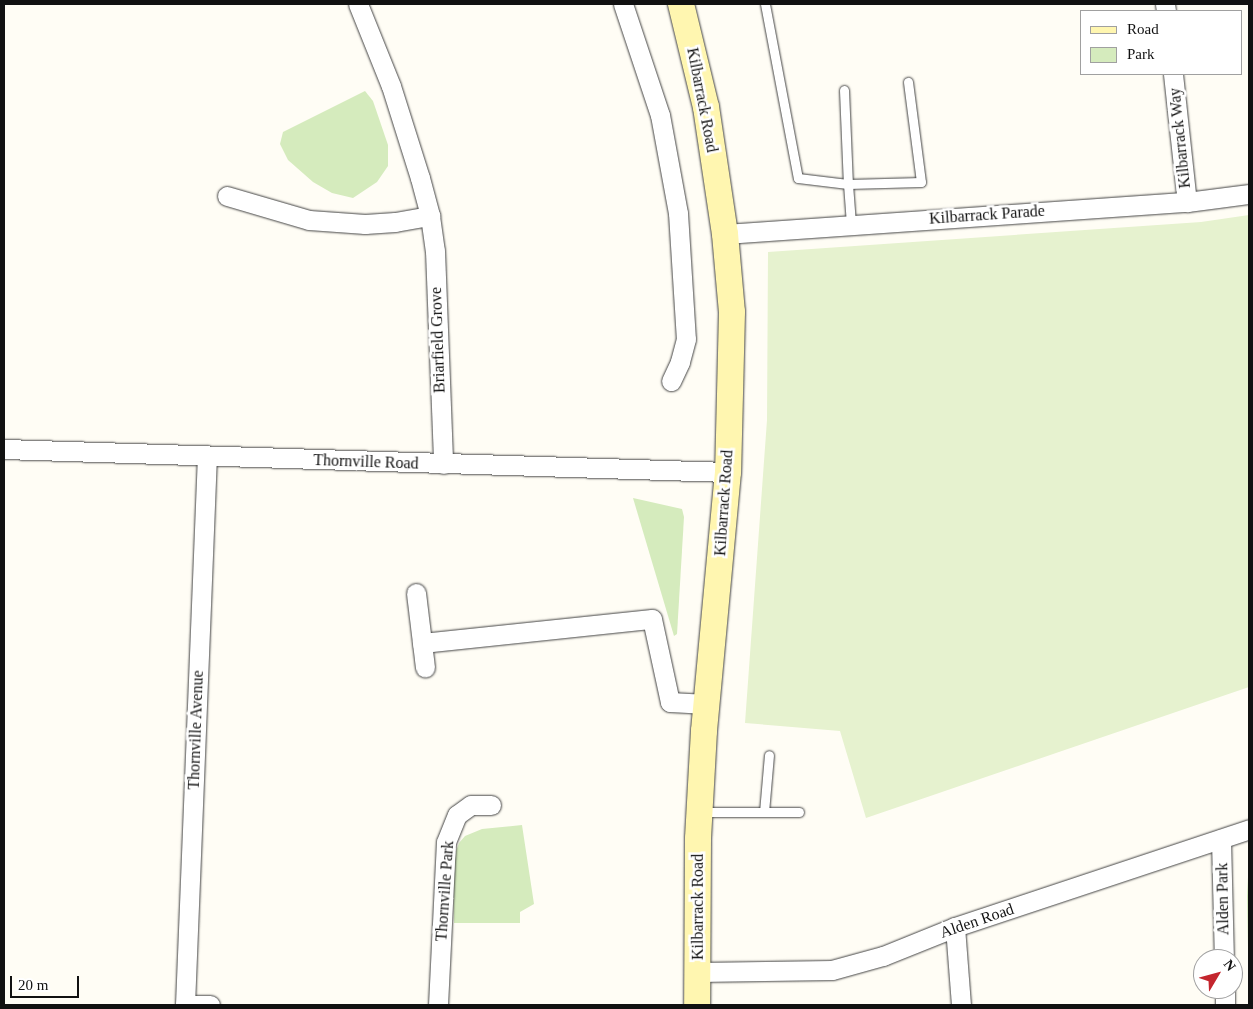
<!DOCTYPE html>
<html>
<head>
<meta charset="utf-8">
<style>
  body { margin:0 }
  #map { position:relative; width:1253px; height:1009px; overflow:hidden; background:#fffdf5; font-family:"Times New Roman",serif }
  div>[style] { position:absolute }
  .green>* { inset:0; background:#d5ebbd }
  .pitch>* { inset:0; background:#e6f2cf }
  .roads { filter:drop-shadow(0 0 1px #444) drop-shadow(0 0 1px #444) }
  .service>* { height:9px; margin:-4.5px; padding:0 4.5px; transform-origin:4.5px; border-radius:4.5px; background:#fff }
  .minor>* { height:19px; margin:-9.5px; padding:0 9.5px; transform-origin:9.5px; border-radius:9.5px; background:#fff }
  .secondary>* { height:26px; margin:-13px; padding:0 13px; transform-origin:13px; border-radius:13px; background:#fff6b0 }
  span { translate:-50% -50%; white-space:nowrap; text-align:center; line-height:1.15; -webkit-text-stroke:5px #fff; paint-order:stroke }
  .street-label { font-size:16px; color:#111 }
  .frame { position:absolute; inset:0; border:5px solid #111; pointer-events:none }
  .legend { position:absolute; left:1080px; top:10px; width:162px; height:65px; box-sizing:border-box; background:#fff; border:1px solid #a0a0a0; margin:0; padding:6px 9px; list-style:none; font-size:15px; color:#111 }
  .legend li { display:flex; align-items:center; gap:10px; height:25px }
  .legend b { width:25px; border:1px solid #a0a0a0 }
  .north { position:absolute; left:1193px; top:949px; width:50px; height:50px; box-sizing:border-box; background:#fff; border:1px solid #a0a0a0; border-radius:50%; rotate:53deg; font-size:14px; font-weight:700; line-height:20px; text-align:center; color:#111 }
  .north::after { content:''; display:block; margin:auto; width:18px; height:22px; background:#c4262e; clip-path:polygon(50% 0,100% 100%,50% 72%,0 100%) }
  .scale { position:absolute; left:10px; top:976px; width:69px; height:22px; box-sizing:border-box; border:2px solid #111; border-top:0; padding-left:6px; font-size:15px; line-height:18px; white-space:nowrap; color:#111; -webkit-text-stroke:4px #fff; paint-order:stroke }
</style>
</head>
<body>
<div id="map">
  <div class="green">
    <i style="clip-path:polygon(365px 91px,373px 101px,388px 145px,388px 166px,377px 182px,353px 198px,332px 193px,313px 182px,288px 160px,280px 144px,283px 132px)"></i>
    <i style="clip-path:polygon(633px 498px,682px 509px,684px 517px,677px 634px,674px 636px)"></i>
    <i style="clip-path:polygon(522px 825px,534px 904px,520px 912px,520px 923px,454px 923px,453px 859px,459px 843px,465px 836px,482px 829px)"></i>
    <i style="clip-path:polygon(1249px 858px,1249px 1001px,1247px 896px)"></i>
  </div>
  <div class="pitch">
    <i style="clip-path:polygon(1249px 215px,1249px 687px,866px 818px,840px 731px,745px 723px,767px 420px,768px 252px,1201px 222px)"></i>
  </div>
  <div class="roads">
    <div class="service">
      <i style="left:765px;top:4px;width:177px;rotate:79.3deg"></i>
      <i style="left:798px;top:178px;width:50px;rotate:6.8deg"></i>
      <i style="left:848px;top:184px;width:40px;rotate:85.7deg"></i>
      <i style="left:844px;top:90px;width:94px;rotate:87.6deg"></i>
      <i style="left:848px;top:184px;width:73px;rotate:-1.6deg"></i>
      <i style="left:921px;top:182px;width:101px;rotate:-97.4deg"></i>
      <i style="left:702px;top:812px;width:97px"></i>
      <i style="left:764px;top:812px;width:57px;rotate:-85deg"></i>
    </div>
    <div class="minor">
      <i style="left:358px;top:4px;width:88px;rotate:68.1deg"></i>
      <i style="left:391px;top:86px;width:96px;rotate:72.5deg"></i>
      <i style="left:420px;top:178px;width:39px;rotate:75deg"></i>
      <i style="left:430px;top:216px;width:35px;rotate:82deg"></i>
      <i style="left:435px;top:251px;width:213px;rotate:87.8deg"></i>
      <i style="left:623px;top:4px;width:117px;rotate:71.6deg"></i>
      <i style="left:660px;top:115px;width:100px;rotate:79.6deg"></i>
      <i style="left:678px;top:213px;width:126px;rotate:86.4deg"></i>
      <i style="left:686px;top:339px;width:24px;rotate:105deg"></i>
      <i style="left:680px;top:362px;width:21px;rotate:115deg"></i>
      <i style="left:1165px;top:4px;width:7px;rotate:82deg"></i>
      <i style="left:1173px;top:74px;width:129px;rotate:83.8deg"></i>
      <i style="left:227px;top:196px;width:85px;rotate:16.3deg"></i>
      <i style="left:309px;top:220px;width:56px;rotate:4.1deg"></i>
      <i style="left:365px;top:224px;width:30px;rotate:-4deg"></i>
      <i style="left:395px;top:222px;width:36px;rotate:-10deg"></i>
      <i style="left:725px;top:234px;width:463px;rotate:-4deg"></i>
      <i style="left:1187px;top:202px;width:63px;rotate:-7.4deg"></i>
      <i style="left:4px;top:449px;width:724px;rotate:1.82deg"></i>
      <i style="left:416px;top:593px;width:75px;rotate:83.1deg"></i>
      <i style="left:422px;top:643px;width:231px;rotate:-6deg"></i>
      <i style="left:652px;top:619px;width:85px;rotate:77.8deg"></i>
      <i style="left:670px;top:702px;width:37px;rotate:3deg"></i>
      <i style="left:1221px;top:839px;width:120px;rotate:88.6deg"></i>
      <i style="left:955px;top:927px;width:78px;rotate:85.6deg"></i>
      <i style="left:698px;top:972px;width:134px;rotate:-0.9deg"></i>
      <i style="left:832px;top:970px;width:53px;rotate:-15.4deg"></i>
      <i style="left:883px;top:956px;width:78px;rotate:-21.9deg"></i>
      <i style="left:955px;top:927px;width:310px;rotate:-18.4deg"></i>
      <i style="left:1225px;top:989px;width:16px;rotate:90deg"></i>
      <i style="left:185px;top:1005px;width:550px;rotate:-87.71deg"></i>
      <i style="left:185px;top:1005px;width:25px"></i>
      <i style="left:438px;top:1005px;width:163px;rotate:-87.2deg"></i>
      <i style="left:446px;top:842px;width:29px;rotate:-68deg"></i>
      <i style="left:457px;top:815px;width:17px;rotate:-36deg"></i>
      <i style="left:471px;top:805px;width:20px"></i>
    </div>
    <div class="secondary">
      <i style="left:681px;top:4px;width:106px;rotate:76.4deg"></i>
      <i style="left:706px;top:107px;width:128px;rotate:81.5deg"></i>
      <i style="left:725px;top:234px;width:78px;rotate:84.9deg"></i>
      <i style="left:732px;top:312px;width:160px;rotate:91.4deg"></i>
      <i style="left:728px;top:472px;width:260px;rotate:95.3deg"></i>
      <i style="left:704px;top:731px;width:108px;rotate:93.2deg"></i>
      <i style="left:698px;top:839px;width:166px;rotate:90.3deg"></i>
    </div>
  </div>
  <div class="street-label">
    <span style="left:702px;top:100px;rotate:79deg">Kilbarrack Road</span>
    <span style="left:1180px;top:138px;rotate:-96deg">Kilbarrack Way</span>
    <span style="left:987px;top:215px;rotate:-4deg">Kilbarrack Parade</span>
    <span style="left:438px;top:340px;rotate:-92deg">Briarfield Grove</span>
    <span style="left:366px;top:462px;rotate:2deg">Thornville Road</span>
    <span style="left:724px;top:503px;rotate:-86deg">Kilbarrack Road</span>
    <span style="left:196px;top:730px;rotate:-88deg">Thornville Avenue</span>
    <span style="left:445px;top:891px;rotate:-86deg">Thornville Park</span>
    <span style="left:1223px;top:899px;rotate:-91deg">Alden Park</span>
    <span style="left:698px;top:907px;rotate:-90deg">Kilbarrack Road</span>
    <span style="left:977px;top:921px;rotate:-19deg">Alden Road</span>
  </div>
  <div class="frame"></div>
  <ul class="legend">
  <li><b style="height:6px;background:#fff6b0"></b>Road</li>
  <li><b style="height:14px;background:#d5ebbd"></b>Park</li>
  </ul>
  <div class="north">N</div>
  <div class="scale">20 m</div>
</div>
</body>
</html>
